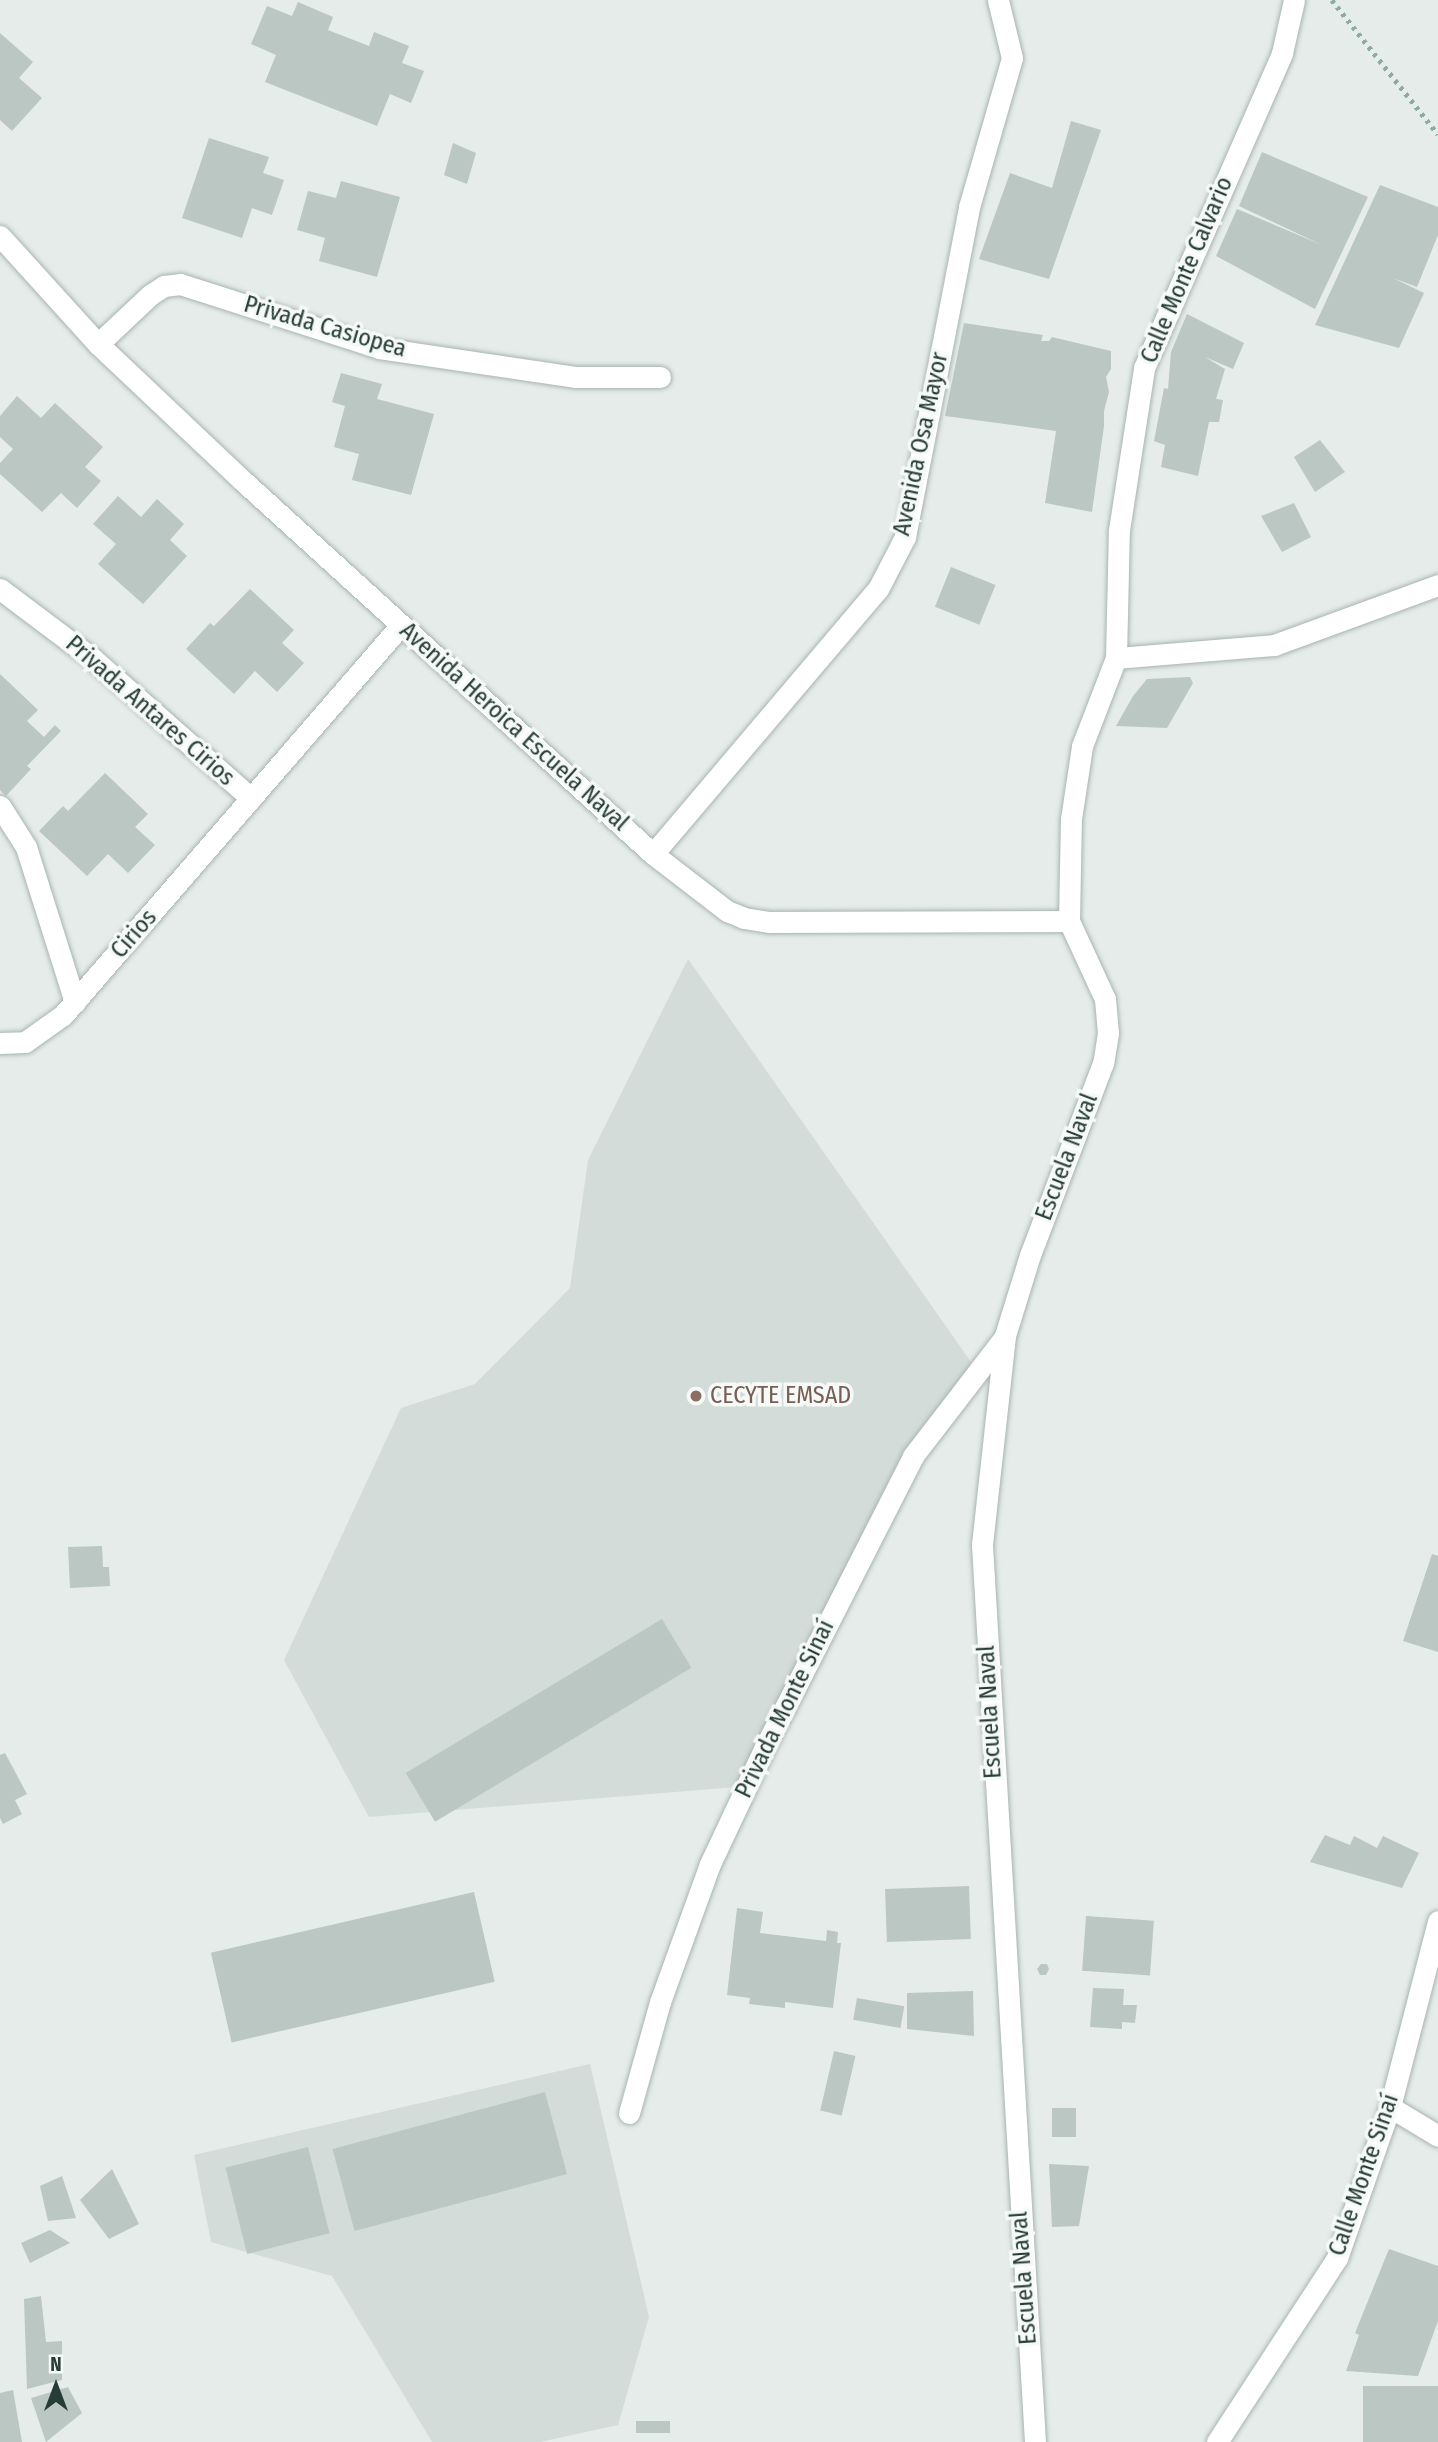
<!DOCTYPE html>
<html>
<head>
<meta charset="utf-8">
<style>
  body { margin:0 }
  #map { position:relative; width:1438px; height:2442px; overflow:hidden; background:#e5ece9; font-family:"Fira Sans Condensed",sans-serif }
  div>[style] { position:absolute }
  .built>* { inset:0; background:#d3dcd8 }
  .building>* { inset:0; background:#bbc7c2; transform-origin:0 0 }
  .path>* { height:4.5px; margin-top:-2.25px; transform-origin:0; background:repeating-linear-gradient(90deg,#8aaca1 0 3.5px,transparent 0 8.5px) }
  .roads { filter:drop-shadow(0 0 2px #a8b4b0) drop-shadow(0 0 2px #a8b4b0) }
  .minor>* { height:21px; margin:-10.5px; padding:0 10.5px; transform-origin:10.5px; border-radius:10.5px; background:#fff }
  .dots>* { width:19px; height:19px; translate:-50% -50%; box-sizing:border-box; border:4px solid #f5f9f7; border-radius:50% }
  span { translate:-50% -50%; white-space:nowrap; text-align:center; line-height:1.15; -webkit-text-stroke:7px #f5f9f7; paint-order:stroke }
  .street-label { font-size:24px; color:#263c36 }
  .education-label { font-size:24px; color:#785e54 }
  .left { translate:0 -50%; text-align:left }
  .north { position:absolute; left:21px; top:2351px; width:70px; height:70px; -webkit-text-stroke:5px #f5f9f7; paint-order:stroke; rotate:0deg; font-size:19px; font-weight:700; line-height:28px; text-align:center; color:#263c36 }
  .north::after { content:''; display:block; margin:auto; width:24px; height:32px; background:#263c36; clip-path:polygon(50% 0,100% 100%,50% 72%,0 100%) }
</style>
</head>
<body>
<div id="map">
  <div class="built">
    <i style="clip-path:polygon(688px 959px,971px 1362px,748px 1786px,369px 1817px,284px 1660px,401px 1408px,475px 1384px,570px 1288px,588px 1160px)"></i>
    <i style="clip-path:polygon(590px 2064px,649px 2317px,618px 2425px,540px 2442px,432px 2442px,332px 2276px,211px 2242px,194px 2155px)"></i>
  </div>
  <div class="building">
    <i style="clip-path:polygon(298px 2px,333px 17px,328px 30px,369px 46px,374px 32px,409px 46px,402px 63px,424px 71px,411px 103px,390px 94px,377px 126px,265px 82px,276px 55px,251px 44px,267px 6px,292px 16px)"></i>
    <i style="clip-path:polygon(0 33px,33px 62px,19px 78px,42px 98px,12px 131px,0 120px)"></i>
    <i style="clip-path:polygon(1071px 121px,1101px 130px,1049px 279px,979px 259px,1010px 173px,1052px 188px)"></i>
    <i style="clip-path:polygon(209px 138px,269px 157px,263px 173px,284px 180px,272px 215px,252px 208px,242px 238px,182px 218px)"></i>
    <i style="clip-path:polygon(453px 143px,476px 153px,467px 184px,444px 175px)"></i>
    <i style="clip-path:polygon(1262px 152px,1368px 197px,1315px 309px,1216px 256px,1237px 209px,1322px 245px,1239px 206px)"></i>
    <i style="clip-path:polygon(341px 181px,400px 197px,377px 277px,319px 261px,325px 238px,297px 230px,308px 191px,336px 198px)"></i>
    <i style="clip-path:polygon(1380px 185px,1438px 207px,1438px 235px,1417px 287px,1393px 278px,1424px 293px,1399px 348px,1315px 325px)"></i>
    <i style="clip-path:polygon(1187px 314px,1244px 343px,1233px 369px,1205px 357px,1225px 369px,1216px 399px,1223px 400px,1219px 422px,1209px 422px,1198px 476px,1161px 467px,1165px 445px,1154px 441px,1164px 388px,1168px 389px,1171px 352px)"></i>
    <i style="clip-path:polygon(964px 323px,1043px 335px,1041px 341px,1049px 341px,1052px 337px,1111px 351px,1111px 369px,1106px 377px,1109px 392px,1104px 411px,1104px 426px,1092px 512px,1045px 503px,1056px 431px,945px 416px)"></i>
    <i style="clip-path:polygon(341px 373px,382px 384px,377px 399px,434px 414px,411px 495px,352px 480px,359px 454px,334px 447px,345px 406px,332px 402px)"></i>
    <i style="clip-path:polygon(17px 396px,41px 418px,55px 403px,103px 447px,85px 467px,101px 481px,77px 508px,61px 493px,42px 512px,0 474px,0 463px,13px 449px,0 437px,0 416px)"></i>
    <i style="clip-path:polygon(1320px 440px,1345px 472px,1315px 492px,1294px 457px)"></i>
    <i style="clip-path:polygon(118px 496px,141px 517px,157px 499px,184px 524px,170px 540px,187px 556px,143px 604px,98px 564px,116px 544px,93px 524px)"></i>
    <i style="clip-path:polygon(1294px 503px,1311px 537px,1282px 552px,1261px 516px)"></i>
    <i style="left:951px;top:567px;width:48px;height:43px;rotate:22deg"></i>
    <i style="clip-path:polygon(250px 589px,294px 630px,282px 643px,304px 663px,277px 692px,255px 671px,234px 694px,186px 649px,210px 623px,214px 626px)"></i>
    <i style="clip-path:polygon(0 674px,38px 710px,27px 721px,44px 737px,55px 725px,61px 731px,27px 766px,31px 769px,6px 796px,0 790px)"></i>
    <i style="clip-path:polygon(1190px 677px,1193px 683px,1167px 728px,1116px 726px,1133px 696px,1147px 679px)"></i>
    <i style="clip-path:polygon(105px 773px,148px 814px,135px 827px,155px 845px,128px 873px,108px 854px,87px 876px,39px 831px,63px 806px,68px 811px)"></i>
    <i style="clip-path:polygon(102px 1546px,103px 1567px,109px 1567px,110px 1586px,70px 1588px,68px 1547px)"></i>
    <i style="clip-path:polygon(1432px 1554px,1438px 1556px,1438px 1652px,1403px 1641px)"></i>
    <i style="left:662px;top:1619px;width:57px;height:299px;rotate:59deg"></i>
    <i style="clip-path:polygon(5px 1753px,27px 1794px,15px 1800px,22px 1814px,3px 1824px,0 1818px,0 1755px)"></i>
    <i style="clip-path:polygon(1325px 1835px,1350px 1845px,1354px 1836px,1377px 1848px,1383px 1836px,1419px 1853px,1402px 1888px,1310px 1862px)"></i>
    <i style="left:969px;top:1886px;width:53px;height:84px;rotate:88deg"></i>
    <i style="left:474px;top:1892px;width:92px;height:270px;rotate:77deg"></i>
    <i style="clip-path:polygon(737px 1908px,763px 1912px,760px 1933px,826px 1941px,827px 1930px,838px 1932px,837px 1943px,841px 1943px,833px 2008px,785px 2002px,785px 2008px,749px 2004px,750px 1998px,727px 1995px)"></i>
    <i style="left:1086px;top:1916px;width:68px;height:55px;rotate:4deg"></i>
    <i style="clip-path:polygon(1041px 1964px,1047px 1964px,1049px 1969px,1046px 1975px,1040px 1975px,1037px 1969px)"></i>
    <i style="clip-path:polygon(1093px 1988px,1124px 1989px,1123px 2005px,1137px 2005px,1135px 2023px,1122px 2022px,1122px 2029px,1090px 2027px)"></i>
    <i style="clip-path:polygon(973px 1991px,974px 2036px,907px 2029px,907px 1993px)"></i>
    <i style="left:857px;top:1998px;width:48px;height:22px;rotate:10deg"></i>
    <i style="left:834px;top:2051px;width:22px;height:61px;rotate:13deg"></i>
    <i style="left:545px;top:2092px;width:85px;height:220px;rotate:75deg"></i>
    <i style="left:1052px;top:2108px;width:24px;height:29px"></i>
    <i style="left:308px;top:2147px;width:89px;height:85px;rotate:76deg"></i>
    <i style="clip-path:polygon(1049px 2164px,1089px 2166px,1079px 2226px,1052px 2227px)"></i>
    <i style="clip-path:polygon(112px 2169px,139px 2224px,109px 2239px,80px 2200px)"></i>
    <i style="clip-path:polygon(62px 2176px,76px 2218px,48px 2221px,40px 2186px)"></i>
    <i style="clip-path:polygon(50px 2230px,70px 2243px,30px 2263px,21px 2243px)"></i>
    <i style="clip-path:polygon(1389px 2249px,1438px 2266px,1438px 2321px,1418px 2376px,1346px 2371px,1359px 2335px,1355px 2333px)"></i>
    <i style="clip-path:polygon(41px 2296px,46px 2342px,62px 2341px,62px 2380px,27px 2389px,24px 2299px)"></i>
    <i style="left:1438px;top:2386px;width:56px;height:75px;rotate:90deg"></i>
    <i style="clip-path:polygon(68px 2387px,82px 2413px,46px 2442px,31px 2398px)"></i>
    <i style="clip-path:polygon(13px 2390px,22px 2442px,0 2442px,0 2393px)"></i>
    <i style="left:670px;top:2421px;width:12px;height:34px;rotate:90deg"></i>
  </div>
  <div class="path">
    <i style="left:1332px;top:0;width:171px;rotate:51.7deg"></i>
  </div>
  <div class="roads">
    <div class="minor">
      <i style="left:0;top:236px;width:146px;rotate:47.8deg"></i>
      <i style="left:98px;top:344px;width:199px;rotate:43.4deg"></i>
      <i style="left:243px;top:481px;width:554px;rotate:42.29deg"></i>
      <i style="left:653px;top:854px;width:93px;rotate:37.6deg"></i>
      <i style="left:727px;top:911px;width:18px;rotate:22deg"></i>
      <i style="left:744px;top:918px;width:26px;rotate:9deg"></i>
      <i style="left:770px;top:922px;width:299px;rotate:-0.2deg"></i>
      <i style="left:1069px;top:921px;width:86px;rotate:65.2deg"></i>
      <i style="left:1105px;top:999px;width:34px;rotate:85deg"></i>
      <i style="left:1108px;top:1033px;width:30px;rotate:99deg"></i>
      <i style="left:1103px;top:1063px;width:205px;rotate:110.8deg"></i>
      <i style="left:1030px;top:1255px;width:85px;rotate:107.2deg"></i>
      <i style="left:1005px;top:1336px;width:210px;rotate:96.3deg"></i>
      <i style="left:982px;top:1545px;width:899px;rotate:86.62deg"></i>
      <i style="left:98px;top:344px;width:71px;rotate:-43.3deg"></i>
      <i style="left:150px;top:295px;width:17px;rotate:-33deg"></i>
      <i style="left:164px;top:286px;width:16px;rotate:-7deg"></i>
      <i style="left:180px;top:284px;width:209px;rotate:17.8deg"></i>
      <i style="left:379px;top:348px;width:198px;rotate:8.4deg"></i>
      <i style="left:575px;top:377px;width:85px"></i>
      <i style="left:0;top:589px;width:115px;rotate:36.9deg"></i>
      <i style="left:92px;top:658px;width:212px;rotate:41.4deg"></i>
      <i style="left:1116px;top:658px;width:159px;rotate:-4.7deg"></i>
      <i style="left:1274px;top:645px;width:175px;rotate:-20.1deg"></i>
      <i style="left:0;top:806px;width:49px;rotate:57.6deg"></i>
      <i style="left:26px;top:847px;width:163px;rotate:72.5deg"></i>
      <i style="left:653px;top:854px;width:348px;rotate:-49.7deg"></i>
      <i style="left:878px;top:589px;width:59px;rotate:-62.6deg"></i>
      <i style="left:905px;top:537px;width:336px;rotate:-79deg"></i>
      <i style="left:969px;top:207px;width:155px;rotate:-73.9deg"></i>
      <i style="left:1012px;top:58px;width:60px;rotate:-103.6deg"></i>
      <i style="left:1069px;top:921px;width:102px;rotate:-88.9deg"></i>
      <i style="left:1071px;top:819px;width:74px;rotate:-81.4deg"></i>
      <i style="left:1082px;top:746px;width:94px;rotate:-68.9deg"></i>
      <i style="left:1116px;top:658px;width:128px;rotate:-88.7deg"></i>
      <i style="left:1119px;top:530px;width:164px;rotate:-81.2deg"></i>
      <i style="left:1144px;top:368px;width:344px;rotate:-66.3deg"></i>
      <i style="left:1282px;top:53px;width:54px;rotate:-77.2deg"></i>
      <i style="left:0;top:1043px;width:25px;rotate:-2deg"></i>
      <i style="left:25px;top:1042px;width:47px;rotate:-35.4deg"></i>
      <i style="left:63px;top:1015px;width:516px;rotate:-49.09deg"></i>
      <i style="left:1390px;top:2107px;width:56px;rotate:31.1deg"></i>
      <i style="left:629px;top:2113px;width:115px;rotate:-74.4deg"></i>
      <i style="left:660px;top:2002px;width:147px;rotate:-70.1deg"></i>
      <i style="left:710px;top:1864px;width:132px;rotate:-64.8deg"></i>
      <i style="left:766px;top:1745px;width:324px;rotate:-63deg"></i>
      <i style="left:913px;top:1456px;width:149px;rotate:-52.4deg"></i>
      <i style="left:1217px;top:2442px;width:220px;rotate:-56.9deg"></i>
      <i style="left:1337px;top:2258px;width:160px;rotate:-70.7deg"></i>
      <i style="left:1390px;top:2107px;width:192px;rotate:-75.5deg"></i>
    </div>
  </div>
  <div class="dots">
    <i style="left:696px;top:1396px;background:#8d6e63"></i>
  </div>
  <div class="street-label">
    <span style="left:1187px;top:270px;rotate:-67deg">Calle Monte Calvario</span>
    <span style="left:325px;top:327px;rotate:16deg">Privada Casiopea</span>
    <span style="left:921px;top:444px;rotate:-78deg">Avenida Osa Mayor</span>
    <span style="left:150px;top:711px;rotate:41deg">Privada Antares Cirios</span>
    <span style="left:514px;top:727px;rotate:42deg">Avenida Heroica Escuela Naval</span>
    <span style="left:134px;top:934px;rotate:-49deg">Cirios</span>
    <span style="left:1067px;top:1157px;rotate:-69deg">Escuela Naval</span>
    <span style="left:785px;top:1709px;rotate:-64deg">Privada Monte Sinaí</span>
    <span style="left:990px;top:1712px;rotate:-93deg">Escuela Naval</span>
    <span style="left:1364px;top:2175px;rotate:-71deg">Calle Monte Sinaí</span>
    <span style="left:1024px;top:2278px;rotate:-94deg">Escuela Naval</span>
  </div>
  <div class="education-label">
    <span class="left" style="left:710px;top:1396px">CECYTE EMSAD</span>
  </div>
  <div class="north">N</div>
</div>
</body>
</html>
